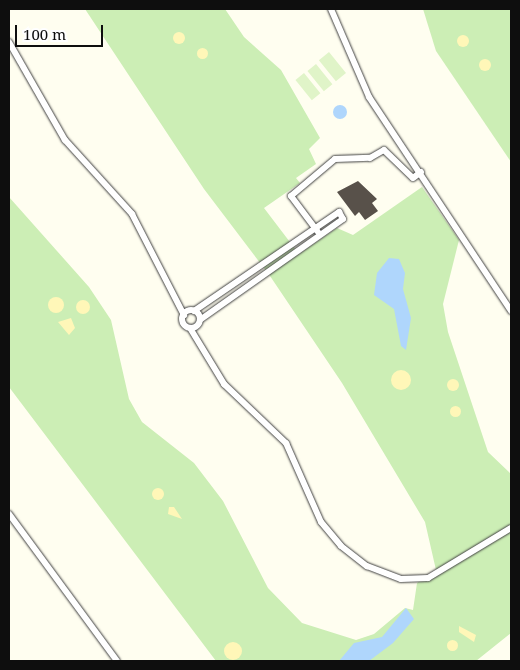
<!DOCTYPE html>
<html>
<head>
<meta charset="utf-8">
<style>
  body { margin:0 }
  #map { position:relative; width:520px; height:670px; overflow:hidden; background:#fffef0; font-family:"Noto Serif",serif }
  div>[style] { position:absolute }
  .green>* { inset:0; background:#cceeb5 }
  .sand>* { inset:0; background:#fff7b8 }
  .round { border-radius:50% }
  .pitch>* { inset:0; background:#e0f4c8; transform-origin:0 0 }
  .water>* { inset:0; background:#afd6fc }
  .building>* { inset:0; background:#58514a }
  .roads { filter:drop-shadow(0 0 1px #414141) drop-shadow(0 0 1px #414141) }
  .minor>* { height:6px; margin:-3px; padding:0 3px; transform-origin:3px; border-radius:3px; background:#fff }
  .minor>.ring { margin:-3px; padding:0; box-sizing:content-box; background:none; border:6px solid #fff; border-radius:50% }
  span { translate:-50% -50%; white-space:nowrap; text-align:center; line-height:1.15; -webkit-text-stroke:5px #fff; paint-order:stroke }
  .frame { position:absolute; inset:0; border:10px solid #0e0e0e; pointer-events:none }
  .scale { position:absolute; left:15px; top:25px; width:88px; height:22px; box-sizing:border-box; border:2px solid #0e0e0e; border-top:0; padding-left:6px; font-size:15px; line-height:18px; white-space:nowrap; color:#0e0e0e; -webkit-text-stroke:4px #fff; paint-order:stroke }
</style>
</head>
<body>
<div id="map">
  <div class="green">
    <i style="clip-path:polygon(85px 9px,225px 9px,244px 37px,281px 70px,320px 138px,309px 149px,316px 164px,296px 178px,300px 183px,264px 208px,299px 254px,337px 228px,353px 235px,422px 187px,459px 240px,443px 304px,448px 332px,488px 452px,511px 474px,511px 633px,476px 661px,216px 661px,9px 387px,9px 197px,89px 287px,111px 320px,129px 399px,142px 422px,194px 463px,223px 501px,268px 588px,302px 623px,356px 640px,374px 634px,405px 608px,413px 610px,417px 583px,436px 570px,425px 522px,342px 383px,270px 276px,204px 189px)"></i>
    <i style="clip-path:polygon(423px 9px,511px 9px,511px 162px,436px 51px)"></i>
  </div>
  <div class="sand">
    <i class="round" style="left:173px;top:32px;width:12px;height:12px"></i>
    <i class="round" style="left:457px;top:35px;width:12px;height:12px"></i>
    <i class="round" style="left:196.5px;top:47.5px;width:11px;height:11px"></i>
    <i class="round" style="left:479px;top:59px;width:12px;height:12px"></i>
    <i class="round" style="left:48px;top:297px;width:16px;height:16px"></i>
    <i class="round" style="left:76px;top:300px;width:14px;height:14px"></i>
    <i style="clip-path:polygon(71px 318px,75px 328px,69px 335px,58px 322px)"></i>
    <i class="round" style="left:391px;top:370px;width:20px;height:20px"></i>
    <i class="round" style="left:447px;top:379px;width:12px;height:12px"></i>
    <i class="round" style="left:449.5px;top:405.5px;width:11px;height:11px"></i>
    <i class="round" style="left:152px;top:488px;width:12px;height:12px"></i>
    <i style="clip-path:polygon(169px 507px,174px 507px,182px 519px,168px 514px)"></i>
    <i style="clip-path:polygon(459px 626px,476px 635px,474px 642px,459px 632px)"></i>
    <i class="round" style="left:446.5px;top:639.5px;width:11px;height:11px"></i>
    <i class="round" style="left:224px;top:642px;width:18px;height:18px"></i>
  </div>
  <div class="pitch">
    <i style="left:329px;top:52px;width:27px;height:13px;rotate:51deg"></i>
    <i style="left:316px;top:64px;width:26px;height:11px;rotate:51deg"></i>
    <i style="left:304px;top:73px;width:26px;height:11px;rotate:51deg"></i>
  </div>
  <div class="water">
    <i class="round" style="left:333px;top:105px;width:14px;height:14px"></i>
    <i style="clip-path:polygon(389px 258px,399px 259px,405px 273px,403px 289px,411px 318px,406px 350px,401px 346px,394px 309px,374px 295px,377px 273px)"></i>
    <i style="clip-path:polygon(406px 608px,414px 619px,393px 643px,369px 661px,339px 661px,354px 643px,382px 637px)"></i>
  </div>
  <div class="building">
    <i style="clip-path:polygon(358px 181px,377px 199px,372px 203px,378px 211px,365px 220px,359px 212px,355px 216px,337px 192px)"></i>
  </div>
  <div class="roads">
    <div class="minor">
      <i style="left:331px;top:9px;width:96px;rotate:66.6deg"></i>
      <i style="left:369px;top:97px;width:257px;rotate:56.4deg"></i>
      <i style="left:9px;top:42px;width:113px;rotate:60.3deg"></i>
      <i style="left:65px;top:140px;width:100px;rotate:47.8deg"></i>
      <i style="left:132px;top:214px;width:114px;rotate:62.8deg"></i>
      <i style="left:318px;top:232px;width:45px;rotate:-126.9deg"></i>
      <i style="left:291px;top:196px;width:57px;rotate:-40.1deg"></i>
      <i style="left:335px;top:159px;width:35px;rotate:-2deg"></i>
      <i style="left:370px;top:158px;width:16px;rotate:-30deg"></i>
      <i style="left:384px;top:150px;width:40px;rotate:44deg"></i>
      <i style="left:413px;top:178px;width:10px;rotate:-37deg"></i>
      <i class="ring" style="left:182px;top:310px;width:12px;height:12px"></i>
      <i style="left:194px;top:311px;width:176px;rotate:-34.3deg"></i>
      <i style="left:339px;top:212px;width:8px;rotate:60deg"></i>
      <i style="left:343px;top:219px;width:175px;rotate:144.8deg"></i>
      <i style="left:190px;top:328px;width:66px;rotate:58.7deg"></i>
      <i style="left:224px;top:384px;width:86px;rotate:43.6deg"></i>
      <i style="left:286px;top:443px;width:86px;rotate:66.1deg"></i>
      <i style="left:321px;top:522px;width:31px;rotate:50deg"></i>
      <i style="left:341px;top:546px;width:33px;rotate:38deg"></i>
      <i style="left:367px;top:566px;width:36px;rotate:21deg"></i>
      <i style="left:401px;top:579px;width:27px;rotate:-2deg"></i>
      <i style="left:428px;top:578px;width:97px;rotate:-31.1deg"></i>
      <i style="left:9px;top:514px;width:182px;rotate:53.7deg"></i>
    </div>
  </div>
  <div class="frame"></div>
  <div class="scale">100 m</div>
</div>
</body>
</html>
